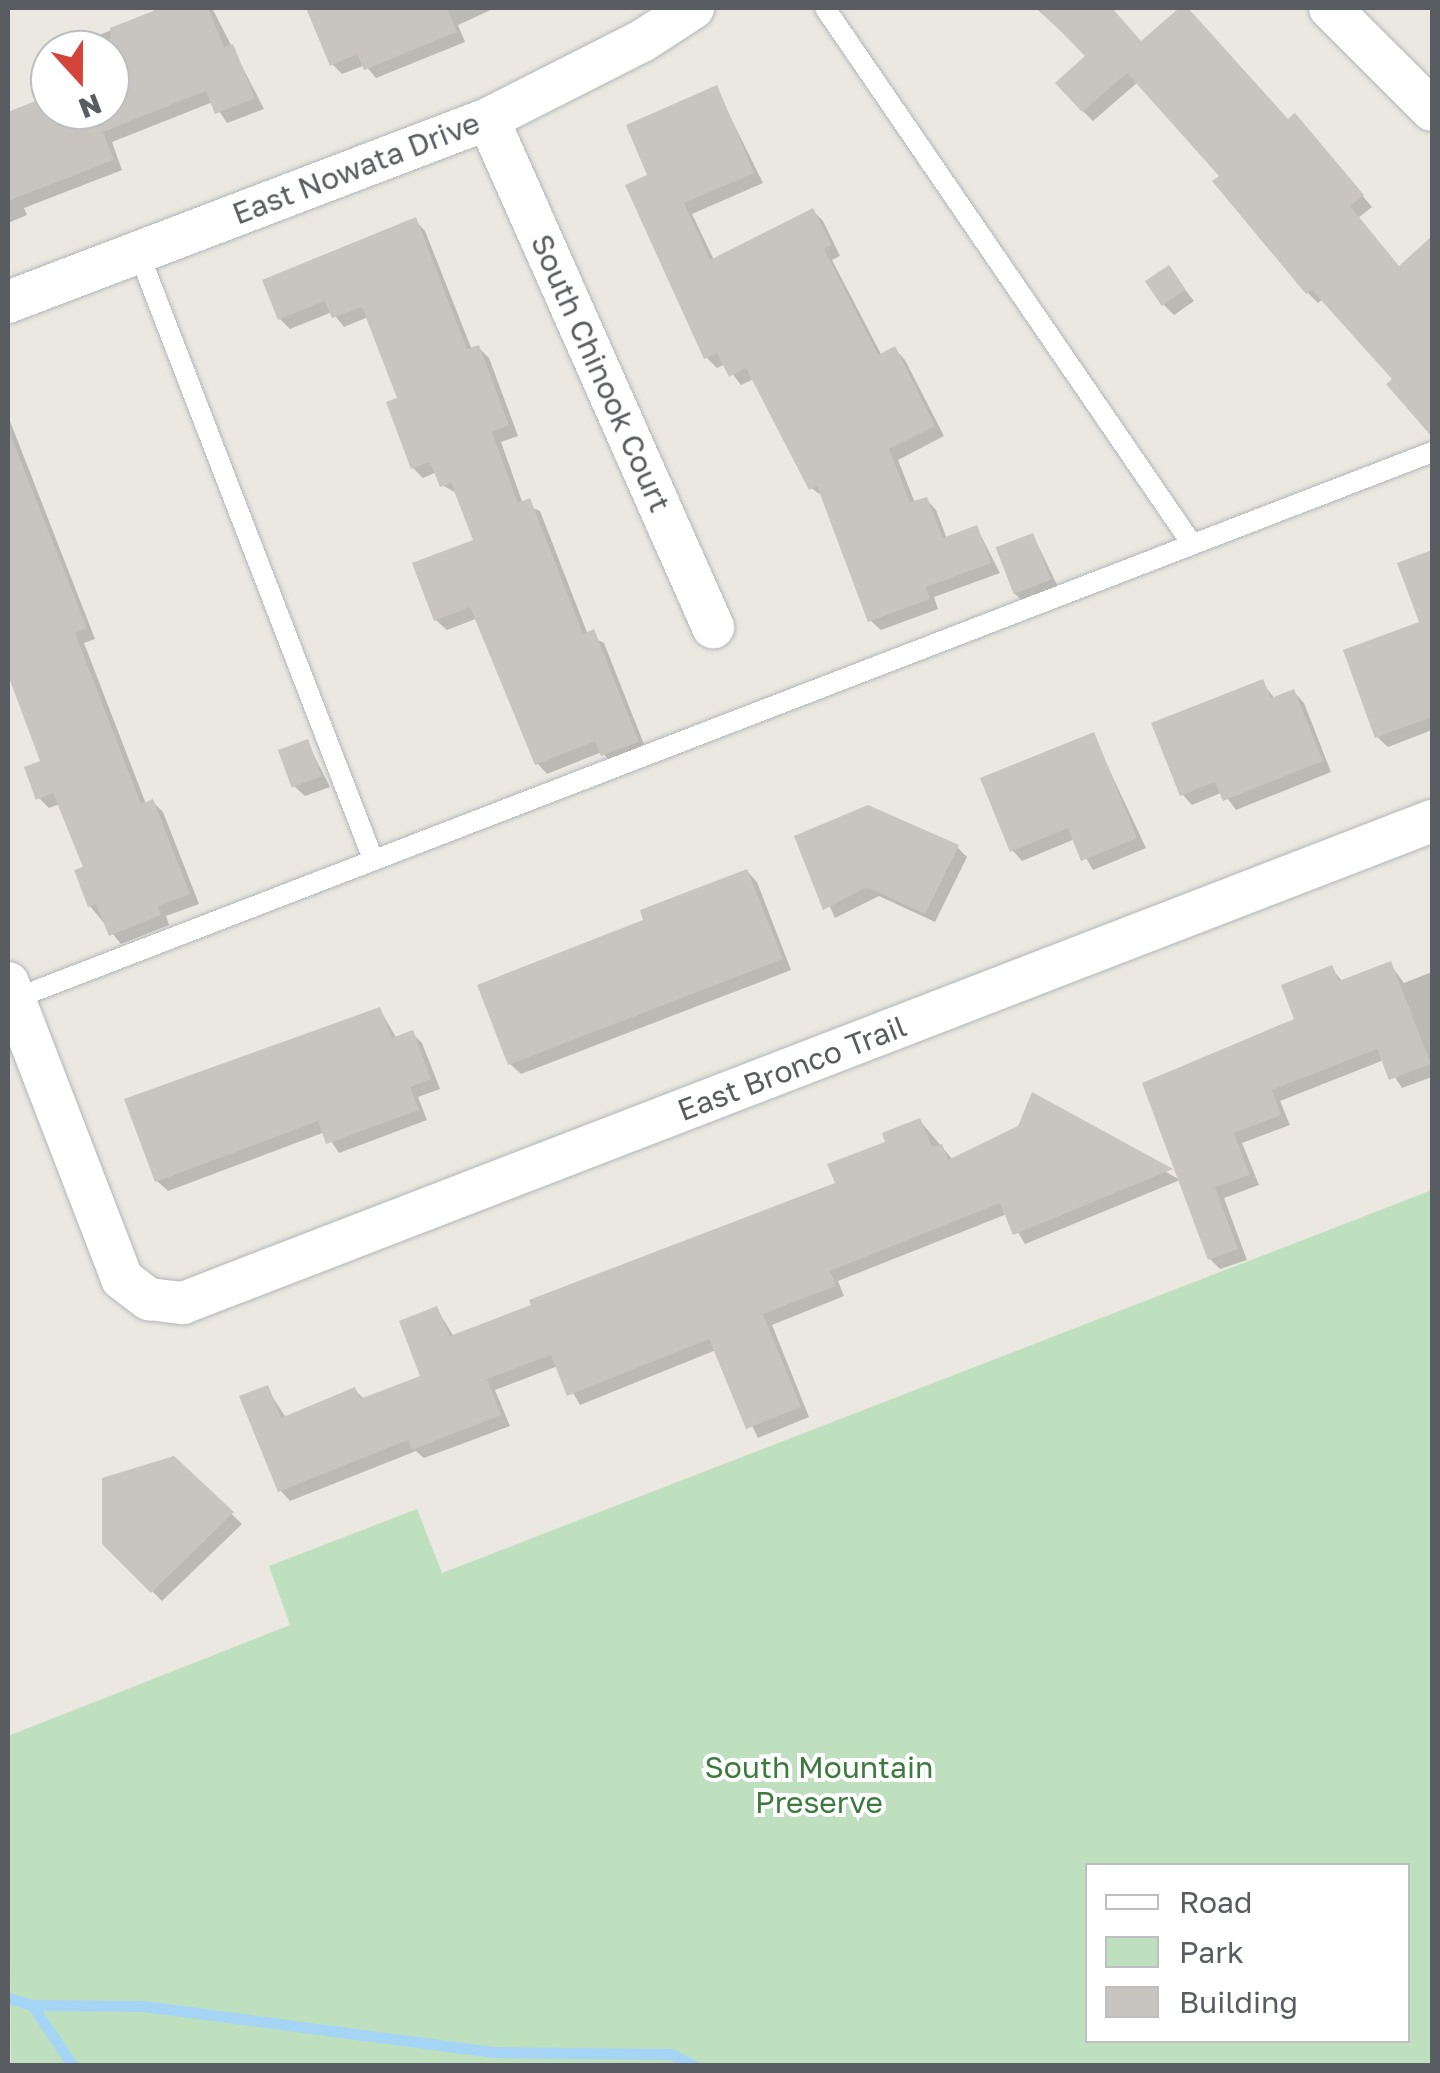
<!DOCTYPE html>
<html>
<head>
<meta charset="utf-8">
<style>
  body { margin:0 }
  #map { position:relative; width:1440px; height:2073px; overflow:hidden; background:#eae8e0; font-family:"Golos Text",sans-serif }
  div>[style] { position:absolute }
  .green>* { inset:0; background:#bfe0bf }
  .shadow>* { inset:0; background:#0003 }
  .stream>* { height:11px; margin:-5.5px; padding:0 5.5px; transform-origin:5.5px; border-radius:5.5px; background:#a5d4f5 }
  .building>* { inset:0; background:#c8c4c0; transform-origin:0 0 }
  .roads { filter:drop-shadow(0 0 2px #b3b6ba) drop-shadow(0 0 2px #b3b6ba) }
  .service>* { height:20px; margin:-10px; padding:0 10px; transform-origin:10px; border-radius:10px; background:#fff }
  .minor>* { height:42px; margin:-21px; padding:0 21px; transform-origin:21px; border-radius:21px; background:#fff }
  span { translate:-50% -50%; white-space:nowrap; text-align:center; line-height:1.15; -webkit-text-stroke:8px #fff; paint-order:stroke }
  .street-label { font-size:30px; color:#595c60 }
  .park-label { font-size:30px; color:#3c7b3d }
  .frame { position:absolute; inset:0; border:10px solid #595c60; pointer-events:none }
  .legend { position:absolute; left:1085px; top:1863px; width:325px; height:180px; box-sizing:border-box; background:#fff; border:2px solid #bdbebf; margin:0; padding:12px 18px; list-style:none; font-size:30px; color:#595c60 }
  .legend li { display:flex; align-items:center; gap:20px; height:50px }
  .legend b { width:50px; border:2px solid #bdbebf }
  .north { position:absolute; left:30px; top:30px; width:100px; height:100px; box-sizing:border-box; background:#fff; border:2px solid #bdbebf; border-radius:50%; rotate:159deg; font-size:28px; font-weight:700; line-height:40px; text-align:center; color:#595c60 }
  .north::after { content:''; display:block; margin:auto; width:35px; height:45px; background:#d5443b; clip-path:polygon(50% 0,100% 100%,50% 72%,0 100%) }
</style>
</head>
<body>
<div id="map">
  <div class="green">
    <i style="clip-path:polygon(evenodd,1432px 1190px,1432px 2065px,11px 2065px,8px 1736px,290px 1625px,269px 1566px,417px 1509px,442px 1573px,1432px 1190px,1088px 1866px,1408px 1866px,1408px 2040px,1088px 2040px,1088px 1866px)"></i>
  </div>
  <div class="shadow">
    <i style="clip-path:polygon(153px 8px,212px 8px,264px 109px,227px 123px,213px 102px,112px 142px,122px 170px,24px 208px,27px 215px,8px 223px,8px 114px,50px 98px,50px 110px,110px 110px,110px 50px,99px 50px,94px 37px,155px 13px)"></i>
    <i style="clip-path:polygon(330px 8px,495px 8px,458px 25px,465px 42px,376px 78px,365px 65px,342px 74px,332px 64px,312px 15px)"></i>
    <i style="clip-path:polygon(1036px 8px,1110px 8px,1142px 44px,1185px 8px,1288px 122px,1305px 126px,1372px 207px,1358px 218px,1400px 268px,1423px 248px,1432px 258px,1432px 433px,1389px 384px,1395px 380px,1323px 299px,1318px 303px,1308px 293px,1216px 181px,1223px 176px,1138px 82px,1093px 121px,1083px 111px,1088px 56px)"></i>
    <i style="clip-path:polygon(716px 88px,763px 183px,692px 214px,714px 260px,813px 211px,823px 221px,840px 256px,832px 260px,882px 356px,895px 349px,905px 360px,944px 436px,898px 460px,915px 503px,926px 499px,936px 510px,947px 539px,977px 528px,1000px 573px,934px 597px,938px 609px,881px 630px,870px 620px,824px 497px,811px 488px,754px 379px,741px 385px,725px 364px,717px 368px,707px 358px,650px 176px)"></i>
    <i style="clip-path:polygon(415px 220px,425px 231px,472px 350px,479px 348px,489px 358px,518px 436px,501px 442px,523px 504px,540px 511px,588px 635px,604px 643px,647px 752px,613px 765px,602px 752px,547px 774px,537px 763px,478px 618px,447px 630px,436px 620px,476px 541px,458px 494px,442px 485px,437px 472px,423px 478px,413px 468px,400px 400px,368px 317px,344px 327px,332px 312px,290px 329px,280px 319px)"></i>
    <i style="clip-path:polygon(1169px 269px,1194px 301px,1174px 315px,1164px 305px)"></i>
    <i style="clip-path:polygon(8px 416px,95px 639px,84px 643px,146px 804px,153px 802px,163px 812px,199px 904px,166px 916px,169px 925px,121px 944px,90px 906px,86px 869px,60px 804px,49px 808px,39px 798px,44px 762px,8px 672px)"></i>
    <i style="clip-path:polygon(1033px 535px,1060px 591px,1025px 603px,1014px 593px)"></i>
    <i style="clip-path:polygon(1432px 553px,1432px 730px,1388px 747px,1377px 737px,1422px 623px,1400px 565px)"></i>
    <i style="clip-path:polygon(1262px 682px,1275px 699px,1294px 692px,1304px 703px,1331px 772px,1236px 810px,1223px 792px,1192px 805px,1182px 794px)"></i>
    <i style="clip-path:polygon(1093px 735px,1146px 848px,1093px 870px,1075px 839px,1022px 861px,1012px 850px)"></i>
    <i style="clip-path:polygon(307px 742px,330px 787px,305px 796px,294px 786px)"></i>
    <i style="clip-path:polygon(798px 837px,957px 847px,967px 857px,935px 922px,879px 896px,835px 918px)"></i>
    <i style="clip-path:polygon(747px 871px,757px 882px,791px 970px,521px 1074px,510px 1064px,647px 921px)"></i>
    <i style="clip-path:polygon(1390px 964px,1404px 983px,1432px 972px,1432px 1077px,1402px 1088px,1384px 1060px,1280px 1101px,1290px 1125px,1242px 1143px,1259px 1185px,1224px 1198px,1247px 1260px,1220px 1269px,1210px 1259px,1145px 1085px,1298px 1021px,1331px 968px,1343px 982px)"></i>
    <i style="clip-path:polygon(380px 1010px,397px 1039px,412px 1033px,422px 1043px,440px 1089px,418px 1097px,427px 1120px,339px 1153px,325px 1132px,168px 1191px,157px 1181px)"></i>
    <i style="clip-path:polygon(1034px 1096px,1180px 1180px,1025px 1244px,1007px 1214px,838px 1281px,844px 1296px,772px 1325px,809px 1417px,758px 1438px,716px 1350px,580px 1405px,558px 1366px,495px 1390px,510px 1426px,424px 1458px,416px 1451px,290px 1501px,280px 1490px,267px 1388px,286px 1418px,355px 1390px,365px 1400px,423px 1378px,437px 1309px,454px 1337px,838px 1185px,920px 1121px,953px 1160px,1020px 1128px)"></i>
    <i style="clip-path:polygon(173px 1458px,242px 1524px,162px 1601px,104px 1543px)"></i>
  </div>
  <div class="stream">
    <i style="left:8px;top:1998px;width:25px;rotate:16deg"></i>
    <i style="left:32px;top:2005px;width:73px;rotate:56.1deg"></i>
    <i style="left:32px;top:2005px;width:111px;rotate:0.5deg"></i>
    <i style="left:143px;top:2006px;width:351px;rotate:7.5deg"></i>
    <i style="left:491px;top:2052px;width:180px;rotate:0.6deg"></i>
    <i style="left:671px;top:2054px;width:27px;rotate:27deg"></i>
  </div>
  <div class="building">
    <i style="clip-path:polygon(161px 8px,208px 8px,224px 47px,233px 44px,255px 98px,215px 114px,206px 91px,103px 132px,114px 160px,8px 201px,8px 112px,50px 95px,50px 110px,110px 110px,110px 28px)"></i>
    <i style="clip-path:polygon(306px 8px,447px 8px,457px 32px,364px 70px,357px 54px,330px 66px)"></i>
    <i style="clip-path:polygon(1038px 8px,1112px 8px,1141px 41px,1179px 8px,1188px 8px,1288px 119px,1295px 113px,1364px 195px,1350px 206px,1399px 266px,1432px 236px,1432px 437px,1386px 384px,1392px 379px,1312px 290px,1306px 294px,1212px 181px,1219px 176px,1127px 73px,1082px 112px,1055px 83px,1085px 56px)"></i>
    <i style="clip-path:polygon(717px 85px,754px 173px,684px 203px,710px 260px,813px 208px,832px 245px,824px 249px,878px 355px,895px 346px,935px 426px,889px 449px,910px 502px,927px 497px,943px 538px,977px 525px,991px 563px,926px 587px,930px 599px,868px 622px,817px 486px,809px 490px,746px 368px,729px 377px,717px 353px,704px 359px,625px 185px,647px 175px,626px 125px)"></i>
    <i style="clip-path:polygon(416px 217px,467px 349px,479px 345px,509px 425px,492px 432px,518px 503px,530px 498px,583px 634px,594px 629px,639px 742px,601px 756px,595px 741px,535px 765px,470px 607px,434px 621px,412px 563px,473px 540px,451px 483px,440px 487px,430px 462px,411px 469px,386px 402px,397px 398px,362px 307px,332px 318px,325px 301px,278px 320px,262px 280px)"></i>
    <i style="left:1169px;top:265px;width:30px;height:29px;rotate:56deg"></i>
    <i style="clip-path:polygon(10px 434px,87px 628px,75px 633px,141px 804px,153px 799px,190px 894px,158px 906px,161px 915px,109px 936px,96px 904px,88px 907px,74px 870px,83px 867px,53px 793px,36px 800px,24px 767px,40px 761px,8px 675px)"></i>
    <i style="left:1033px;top:533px;width:50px;height:40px;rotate:69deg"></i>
    <i style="clip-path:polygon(1432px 550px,1432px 717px,1375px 738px,1343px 650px,1419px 622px,1397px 563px)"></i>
    <i style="clip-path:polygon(1263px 679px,1271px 698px,1294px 689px,1323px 761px,1223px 801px,1215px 782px,1180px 796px,1151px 723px)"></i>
    <i style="clip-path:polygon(1094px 732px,1137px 838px,1081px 861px,1068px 828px,1010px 852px,980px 778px)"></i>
    <i style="left:308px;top:739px;width:40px;height:32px;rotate:70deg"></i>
    <i style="clip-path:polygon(868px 805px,959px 845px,925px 914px,867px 887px,823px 910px,794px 836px)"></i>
    <i style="clip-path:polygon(747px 869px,783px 959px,508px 1065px,477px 985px,643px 920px,640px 910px)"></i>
    <i style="clip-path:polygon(1391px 961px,1431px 1064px,1389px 1080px,1377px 1049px,1272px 1090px,1281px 1115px,1234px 1133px,1250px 1175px,1215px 1187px,1238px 1249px,1208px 1260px,1142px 1083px,1294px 1019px,1281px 985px,1332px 965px,1339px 981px)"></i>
    <i style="clip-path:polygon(380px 1007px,392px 1038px,413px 1030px,431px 1079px,410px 1087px,419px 1110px,326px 1144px,318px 1121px,155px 1182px,124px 1099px)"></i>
    <i style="clip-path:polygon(1032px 1092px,1173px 1169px,1013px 1235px,1000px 1203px,830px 1271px,836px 1286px,763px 1314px,801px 1407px,746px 1429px,709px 1339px,567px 1396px,551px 1355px,487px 1379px,501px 1415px,412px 1450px,408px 1440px,278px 1492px,239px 1396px,268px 1385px,281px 1418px,355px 1387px,360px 1399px,420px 1376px,399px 1321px,437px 1306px,450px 1336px,531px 1305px,529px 1300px,835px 1183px,827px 1164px,885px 1142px,882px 1133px,920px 1118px,932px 1147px,942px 1144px,948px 1160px,1018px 1126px)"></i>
    <i style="clip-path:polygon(174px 1456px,234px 1512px,151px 1593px,102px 1544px,102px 1478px)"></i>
  </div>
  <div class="roads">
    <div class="service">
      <i style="left:825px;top:8px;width:650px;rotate:55.6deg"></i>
      <i style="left:138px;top:251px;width:652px;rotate:68.87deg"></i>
      <i style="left:14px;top:999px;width:1520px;rotate:-21.09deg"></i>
    </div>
    <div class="minor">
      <i style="left:1330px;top:8px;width:144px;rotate:45deg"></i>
      <i style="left:488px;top:119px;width:556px;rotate:66.11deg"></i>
      <i style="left:8px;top:302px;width:514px;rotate:-20.87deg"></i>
      <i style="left:488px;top:119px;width:173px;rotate:-26.9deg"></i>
      <i style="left:642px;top:41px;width:61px;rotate:-32.9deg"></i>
      <i style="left:8px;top:983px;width:317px;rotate:68.9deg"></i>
      <i style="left:122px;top:1279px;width:34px;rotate:37deg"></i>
      <i style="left:149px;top:1299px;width:34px;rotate:7deg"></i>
      <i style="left:183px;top:1303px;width:1339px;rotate:-21.1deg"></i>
    </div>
  </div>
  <div class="street-label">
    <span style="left:356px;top:168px;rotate:-21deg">East Nowata Drive</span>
    <span style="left:601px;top:373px;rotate:66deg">South Chinook Court</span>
    <span style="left:792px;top:1068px;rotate:-21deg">East Bronco Trail</span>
  </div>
  <div class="park-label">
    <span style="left:819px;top:1784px">South Mountain<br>Preserve</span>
  </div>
  <div class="frame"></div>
  <ul class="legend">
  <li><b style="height:12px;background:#fff"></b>Road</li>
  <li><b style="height:28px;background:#bfe0bf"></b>Park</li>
  <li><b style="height:28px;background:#c8c4c0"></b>Building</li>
  </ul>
  <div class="north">N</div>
</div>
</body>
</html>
